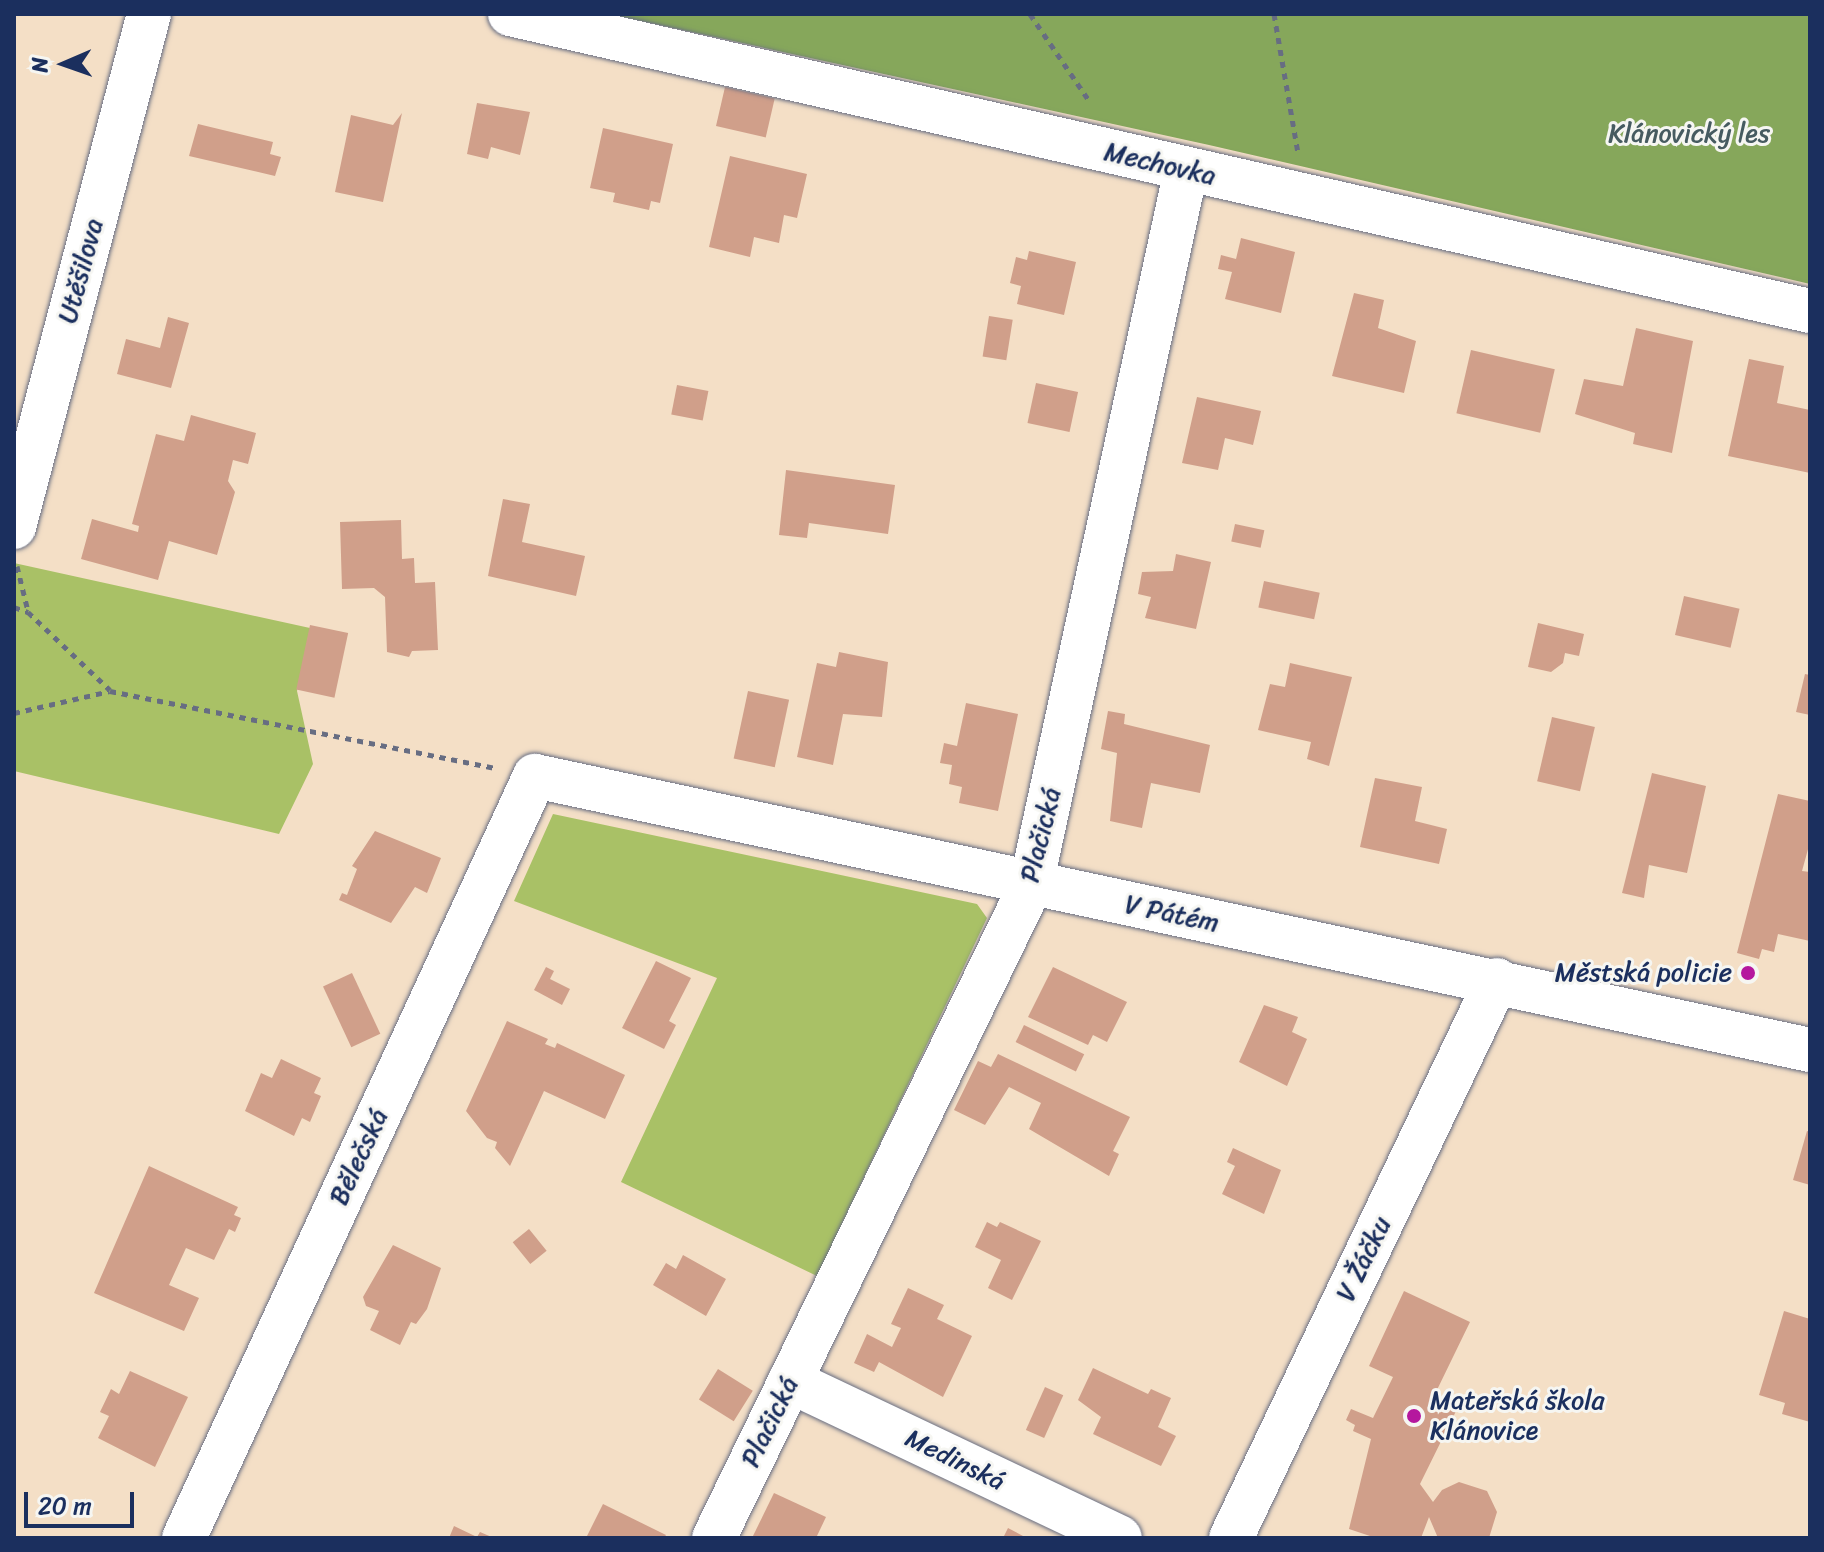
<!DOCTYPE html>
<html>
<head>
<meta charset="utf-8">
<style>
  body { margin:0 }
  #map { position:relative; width:1824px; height:1552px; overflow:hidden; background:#f4dfc6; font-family:Sriracha,sans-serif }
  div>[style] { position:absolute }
  .green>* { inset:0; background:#a9c166 }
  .forest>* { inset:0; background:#86a75b }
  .building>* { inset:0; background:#d09f8a; transform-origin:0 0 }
  .path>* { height:5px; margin-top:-2.5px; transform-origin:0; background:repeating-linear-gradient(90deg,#676d82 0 6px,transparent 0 12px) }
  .roads { filter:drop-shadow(0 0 2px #676d82) drop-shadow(0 0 2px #676d82) }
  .minor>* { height:44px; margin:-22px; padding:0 22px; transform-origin:22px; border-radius:22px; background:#fff }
  .dots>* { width:22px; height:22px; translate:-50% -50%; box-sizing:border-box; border:4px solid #f6f6f2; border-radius:50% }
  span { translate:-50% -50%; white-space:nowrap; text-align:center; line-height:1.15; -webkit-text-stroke:6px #f6f6f2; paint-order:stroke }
  .park-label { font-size:26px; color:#465b60 }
  .street-label { font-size:26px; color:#1b2f5e }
  .poi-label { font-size:26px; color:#1b2f5e }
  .right { translate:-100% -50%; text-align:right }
  .left { translate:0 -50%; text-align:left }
  .frame { position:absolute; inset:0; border:16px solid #1b2f5e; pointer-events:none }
  .north { position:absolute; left:24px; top:24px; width:80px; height:80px; -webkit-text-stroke:6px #f6f6f2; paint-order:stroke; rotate:268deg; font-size:22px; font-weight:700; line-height:32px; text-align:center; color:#1b2f5e }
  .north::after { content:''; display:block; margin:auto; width:28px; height:36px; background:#1b2f5e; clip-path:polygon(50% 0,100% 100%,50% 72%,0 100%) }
  .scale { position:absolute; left:24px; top:1492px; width:110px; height:36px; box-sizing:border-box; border:4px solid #1b2f5e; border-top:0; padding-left:10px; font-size:24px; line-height:28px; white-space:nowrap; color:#1b2f5e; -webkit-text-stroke:6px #f6f6f2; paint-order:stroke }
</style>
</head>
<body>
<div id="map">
  <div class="green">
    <i style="clip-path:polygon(14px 563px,310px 628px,297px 691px,313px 764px,279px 834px,14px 771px)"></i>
    <i style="clip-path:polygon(553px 814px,977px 904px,987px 918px,817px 1276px,621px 1182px,717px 978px,514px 901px)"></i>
  </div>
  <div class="forest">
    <i style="clip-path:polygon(609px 14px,1810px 14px,1810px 284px,1209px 145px)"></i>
  </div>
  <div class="building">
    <i style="left:725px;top:87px;width:51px;height:40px;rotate:13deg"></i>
    <i style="clip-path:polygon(477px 103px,530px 112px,520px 155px,491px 147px,488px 159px,467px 154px)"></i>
    <i style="clip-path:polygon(402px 113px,383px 202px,335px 192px,351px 115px,393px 125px)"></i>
    <i style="clip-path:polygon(198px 124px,273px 142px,270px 154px,281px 157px,275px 176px,189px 156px)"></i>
    <i style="clip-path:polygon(603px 128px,673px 144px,660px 203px,651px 201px,649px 210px,613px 202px,615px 193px,590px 188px)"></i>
    <i style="clip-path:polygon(730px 156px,807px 174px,797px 218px,784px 215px,779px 243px,754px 237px,750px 257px,709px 247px)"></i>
    <i style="clip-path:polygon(1241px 238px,1295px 252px,1281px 313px,1225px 299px,1232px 272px,1218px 269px,1221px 255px,1236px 259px)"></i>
    <i style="clip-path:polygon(1029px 251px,1076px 262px,1064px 315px,1017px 304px,1021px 286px,1010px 283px,1016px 257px,1027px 260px)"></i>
    <i style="clip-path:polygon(1354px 293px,1384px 300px,1378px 328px,1416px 341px,1404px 393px,1332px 376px)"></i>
    <i style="left:989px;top:316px;width:24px;height:41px;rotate:9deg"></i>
    <i style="clip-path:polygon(168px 317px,189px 323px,171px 388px,117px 374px,126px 339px,160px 348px)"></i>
    <i style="clip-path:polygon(1636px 328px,1693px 341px,1672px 453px,1633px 444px,1635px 433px,1575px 414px,1584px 379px,1623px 386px)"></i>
    <i style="left:1471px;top:350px;width:86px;height:65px;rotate:13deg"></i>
    <i style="clip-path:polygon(1749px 359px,1784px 366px,1777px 403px,1810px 410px,1810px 473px,1728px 456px)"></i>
    <i style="left:1036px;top:383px;width:43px;height:41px;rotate:12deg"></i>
    <i style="left:677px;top:385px;width:32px;height:30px;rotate:11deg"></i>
    <i style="clip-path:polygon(1197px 397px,1261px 411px,1253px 445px,1225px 438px,1218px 470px,1182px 463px)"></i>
    <i style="clip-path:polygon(191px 415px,256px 433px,248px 464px,233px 460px,228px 481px,235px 492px,217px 555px,169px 541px,158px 580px,81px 559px,92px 519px,138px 532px,139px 526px,132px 524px,156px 434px,184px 441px)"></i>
    <i style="clip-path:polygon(786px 470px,895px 485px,888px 534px,809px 523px,807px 538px,779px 535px)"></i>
    <i style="clip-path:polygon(503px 499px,530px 504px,522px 542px,585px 556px,576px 596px,488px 576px)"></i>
    <i style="clip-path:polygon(401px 520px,402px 559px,414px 558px,415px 583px,435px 582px,438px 650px,412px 651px,409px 657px,387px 652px,385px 597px,374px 588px,342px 589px,340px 522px)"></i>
    <i style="left:1235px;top:524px;width:30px;height:18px;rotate:12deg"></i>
    <i style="clip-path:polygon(1176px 554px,1211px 562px,1196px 629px,1145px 618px,1151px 597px,1138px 594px,1142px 572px,1173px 571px)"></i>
    <i style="left:1264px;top:581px;width:57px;height:27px;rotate:12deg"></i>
    <i style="left:1684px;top:596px;width:57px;height:40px;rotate:13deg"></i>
    <i style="clip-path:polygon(1538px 623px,1584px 634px,1579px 656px,1565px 653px,1563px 663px,1551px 672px,1528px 667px)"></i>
    <i style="left:310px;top:625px;width:39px;height:66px;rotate:12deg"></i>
    <i style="clip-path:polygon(839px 652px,888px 662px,882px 717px,843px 714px,833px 765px,797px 757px,817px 663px,836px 667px)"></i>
    <i style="clip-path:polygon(1290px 663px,1352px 677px,1329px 766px,1307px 759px,1311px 742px,1258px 730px,1270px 684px,1285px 687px)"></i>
    <i style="clip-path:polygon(1805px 674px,1810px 675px,1810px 715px,1796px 712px)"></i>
    <i style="left:748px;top:691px;width:42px;height:69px;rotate:12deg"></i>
    <i style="clip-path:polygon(966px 703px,1018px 714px,998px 811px,959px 803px,962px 787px,949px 784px,952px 765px,940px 763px,944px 743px,957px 746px)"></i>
    <i style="clip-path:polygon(1108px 711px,1125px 714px,1124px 724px,1210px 745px,1200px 793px,1151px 783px,1142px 828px,1110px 821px,1117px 753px,1101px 749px)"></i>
    <i style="left:1552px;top:717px;width:44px;height:66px;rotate:13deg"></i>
    <i style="clip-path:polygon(1652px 773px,1706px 786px,1687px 873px,1649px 865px,1644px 898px,1622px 893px)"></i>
    <i style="clip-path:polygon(1375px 778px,1422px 787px,1415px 821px,1447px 829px,1439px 864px,1360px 847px)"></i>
    <i style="clip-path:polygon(1778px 794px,1810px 801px,1810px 842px,1802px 871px,1810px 872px,1810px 941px,1778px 934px,1774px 952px,1762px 949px,1759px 959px,1737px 953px)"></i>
    <i style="clip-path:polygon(375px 831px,441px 858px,427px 893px,415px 887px,391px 923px,339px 900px,342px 893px,347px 895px,357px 869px,352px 866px)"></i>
    <i style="clip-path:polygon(656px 961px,691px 978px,669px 1021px,676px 1025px,664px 1049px,622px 1028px)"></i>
    <i style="clip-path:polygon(546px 967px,554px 971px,550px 979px,570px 989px,562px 1005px,534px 990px)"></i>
    <i style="clip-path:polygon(1053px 967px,1127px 1002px,1107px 1042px,1093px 1035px,1088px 1045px,1028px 1017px)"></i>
    <i style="left:352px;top:973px;width:67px;height:32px;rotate:65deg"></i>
    <i style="clip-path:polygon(1264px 1005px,1298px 1017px,1292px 1032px,1307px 1039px,1287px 1086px,1239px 1062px)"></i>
    <i style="clip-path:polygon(507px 1021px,548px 1039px,545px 1044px,555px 1048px,557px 1043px,625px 1075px,605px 1119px,544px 1091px,510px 1166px,495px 1148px,497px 1142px,487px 1138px,466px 1111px)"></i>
    <i style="left:1024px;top:1025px;width:67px;height:19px;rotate:26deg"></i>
    <i style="clip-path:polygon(998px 1054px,1130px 1117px,1113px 1151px,1119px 1154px,1109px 1176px,1029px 1129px,1041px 1103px,1009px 1087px,985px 1125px,954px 1110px,978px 1061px,991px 1067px)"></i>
    <i style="clip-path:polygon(281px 1059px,321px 1078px,314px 1093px,321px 1096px,310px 1122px,302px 1118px,294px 1136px,245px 1111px,261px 1073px,272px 1078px)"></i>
    <i style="clip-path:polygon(1807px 1131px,1810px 1132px,1810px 1185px,1793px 1180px)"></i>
    <i style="clip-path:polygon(1233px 1148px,1281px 1170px,1264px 1214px,1222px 1194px,1235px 1166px,1227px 1162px)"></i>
    <i style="clip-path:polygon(149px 1166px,238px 1207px,234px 1215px,241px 1218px,235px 1232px,229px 1229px,214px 1260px,186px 1248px,169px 1285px,199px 1298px,184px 1331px,94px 1293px)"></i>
    <i style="clip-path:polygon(987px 1222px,997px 1227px,1000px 1222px,1041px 1241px,1012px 1300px,988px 1288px,1001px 1260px,975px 1247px)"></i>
    <i style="left:529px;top:1229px;width:28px;height:21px;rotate:51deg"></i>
    <i style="clip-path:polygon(393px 1245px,441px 1268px,427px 1309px,416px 1324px,411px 1322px,400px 1345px,370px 1330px,379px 1311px,366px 1306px,363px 1297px)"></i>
    <i style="clip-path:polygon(683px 1255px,726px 1279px,706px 1316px,653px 1285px,666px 1263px,676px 1269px)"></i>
    <i style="clip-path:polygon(908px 1288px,944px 1305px,937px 1319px,972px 1336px,943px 1397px,879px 1362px,874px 1372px,854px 1363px,867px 1334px,892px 1347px,901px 1328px,891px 1324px)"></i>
    <i style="clip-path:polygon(1404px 1291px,1470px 1322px,1435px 1394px,1459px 1405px,1420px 1484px,1433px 1502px,1442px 1490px,1459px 1482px,1487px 1491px,1497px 1512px,1489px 1538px,1438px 1538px,1429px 1517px,1421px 1538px,1376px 1538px,1349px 1529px,1371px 1439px,1353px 1431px,1355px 1425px,1346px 1420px,1351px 1409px,1373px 1418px,1393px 1377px,1369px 1366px)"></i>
    <i style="clip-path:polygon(1784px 1311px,1810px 1319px,1810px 1422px,1782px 1414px,1785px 1403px,1759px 1395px)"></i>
    <i style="clip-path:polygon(1093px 1368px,1148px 1394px,1151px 1389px,1171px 1398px,1158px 1427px,1176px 1436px,1161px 1466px,1093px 1434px,1101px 1417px,1078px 1400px)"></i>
    <i style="left:718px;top:1369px;width:41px;height:36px;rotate:32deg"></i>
    <i style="clip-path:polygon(130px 1371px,188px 1397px,155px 1467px,98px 1438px,109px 1416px,100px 1412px,111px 1389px,119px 1394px)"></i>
    <i style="left:1045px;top:1387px;width:20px;height:47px;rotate:24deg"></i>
    <i style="clip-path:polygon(774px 1493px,826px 1517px,816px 1538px,752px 1538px)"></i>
    <i style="clip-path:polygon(603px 1504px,666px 1535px,664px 1538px,586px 1538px)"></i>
    <i style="clip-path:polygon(454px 1526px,477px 1537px,480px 1532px,494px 1538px,449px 1538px)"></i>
    <i style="clip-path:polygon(1008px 1528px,1023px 1536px,1022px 1538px,1003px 1538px)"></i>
  </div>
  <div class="path">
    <i style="left:1030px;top:14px;width:107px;rotate:55.7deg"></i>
    <i style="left:1274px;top:14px;width:141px;rotate:80.2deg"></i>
    <i style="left:17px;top:566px;width:46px;rotate:76.3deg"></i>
    <i style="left:14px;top:607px;width:15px;rotate:20deg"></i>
    <i style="left:28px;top:612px;width:113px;rotate:43.6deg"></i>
    <i style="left:14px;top:713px;width:98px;rotate:-12.9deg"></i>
    <i style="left:110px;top:691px;width:393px;rotate:11.3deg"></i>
  </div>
  <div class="roads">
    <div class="minor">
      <i style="left:510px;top:14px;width:1333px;rotate:12.87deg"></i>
      <i style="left:14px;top:527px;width:530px;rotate:-75.26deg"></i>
      <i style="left:790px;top:1381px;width:365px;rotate:25.4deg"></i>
      <i style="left:184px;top:1538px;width:839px;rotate:-65.27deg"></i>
      <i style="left:535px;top:776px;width:1304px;rotate:12.13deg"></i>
      <i style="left:714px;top:1538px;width:726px;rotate:-64.11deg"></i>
      <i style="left:1031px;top:885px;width:732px;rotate:-77.77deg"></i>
      <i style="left:1231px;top:1538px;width:618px;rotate:-64.51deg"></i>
    </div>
  </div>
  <div class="dots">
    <i style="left:1748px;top:973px;background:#b5179e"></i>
    <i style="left:1414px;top:1416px;background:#b5179e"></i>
  </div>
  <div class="park-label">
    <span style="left:1689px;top:134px">Klánovický les</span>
  </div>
  <div class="street-label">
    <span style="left:1160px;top:164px;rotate:13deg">Mechovka</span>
    <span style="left:81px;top:271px;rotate:-75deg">Utěšilova</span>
    <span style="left:1041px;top:835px;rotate:-76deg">Plačická</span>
    <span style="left:1172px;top:914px;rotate:12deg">V Pátém</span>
    <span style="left:359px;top:1157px;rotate:-65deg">Bělečská</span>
    <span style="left:1364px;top:1259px;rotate:-64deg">V Žáčku</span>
    <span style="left:770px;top:1422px;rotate:-64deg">Plačická</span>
    <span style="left:955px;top:1460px;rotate:26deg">Medinská</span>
  </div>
  <div class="poi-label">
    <span class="right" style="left:1732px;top:973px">Městská policie</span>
    <span class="left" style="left:1430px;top:1416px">Mateřská škola<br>Klánovice</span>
  </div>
  <div class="frame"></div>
  <div class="north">N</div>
  <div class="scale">20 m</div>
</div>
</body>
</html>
